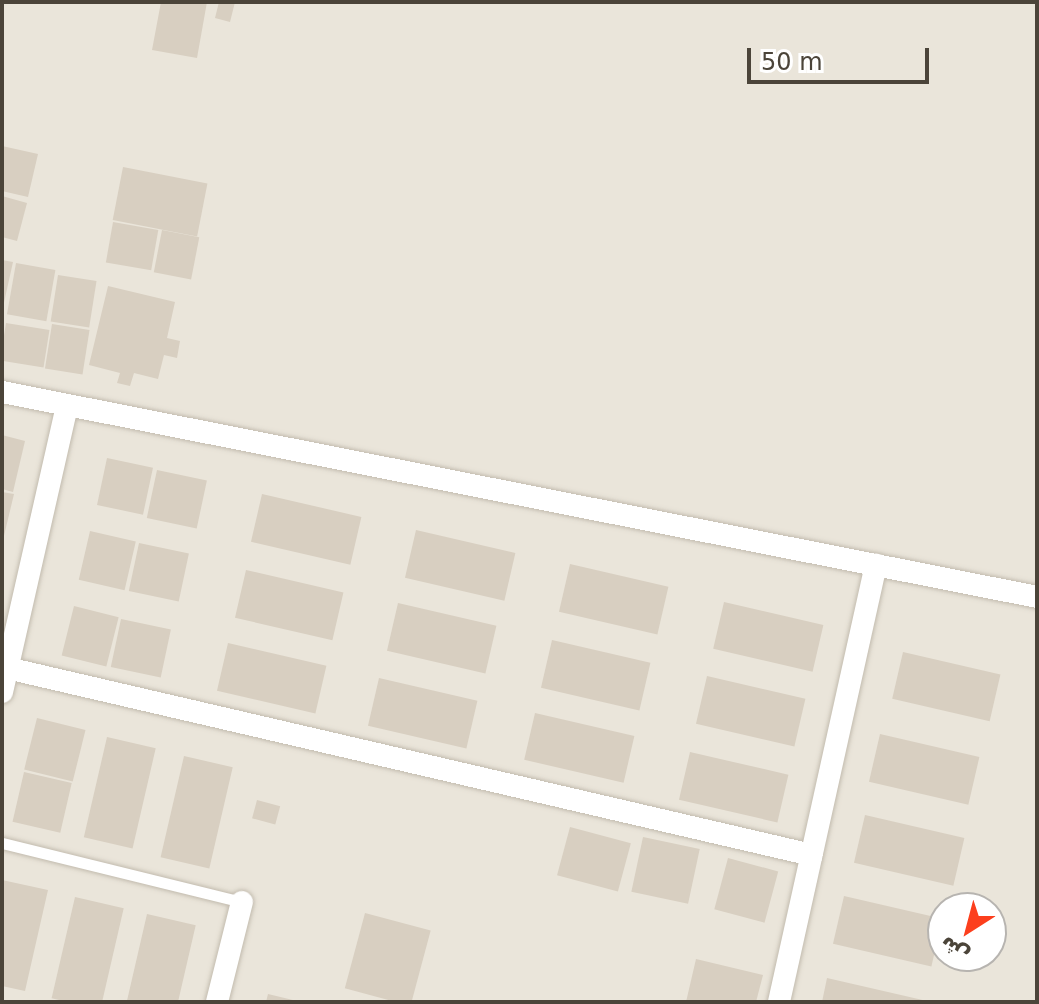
<!DOCTYPE html>
<html>
<head>
<meta charset="utf-8">
<style>
  body { margin:0 }
  #map { position:relative; width:1039px; height:1004px; overflow:hidden; background:#f6f3ec; font-family:"DejaVu Sans","Noto Naskh Arabic",sans-serif }
  div>[style] { position:absolute }
  .residential>* { inset:0; background:#eae5da }
  .building>* { inset:0; background:#d8cfc1; transform-origin:0 0 }
  .roads { filter:drop-shadow(0 0 2px #c2bbae) drop-shadow(0 0 2px #c2bbae) }
  .lane>* { height:11px; margin:-5.5px; padding:0 5.5px; transform-origin:5.5px; border-radius:5.5px; background:#fff }
  .street>* { height:22px; margin:-11px; padding:0 11px; transform-origin:11px; border-radius:11px; background:#fff }
  span { translate:-50% -50%; white-space:nowrap; text-align:center; line-height:1.15; -webkit-text-stroke:6px #fff; paint-order:stroke }
  .frame { position:absolute; inset:0; border:4px solid #4b4439; pointer-events:none }
  .north { position:absolute; left:927px; top:892px; width:80px; height:80px; box-sizing:border-box; background:#fff; border:2px solid #b7b4b0; border-radius:50%; rotate:216deg; font-size:22px; font-weight:700; line-height:32px; text-align:center; color:#4b4439 }
  .north::after { content:''; display:block; margin:auto; width:28px; height:36px; background:#fc3f1d; clip-path:polygon(50% 0,100% 100%,50% 72%,0 100%) }
  .scale { position:absolute; left:747px; top:48px; width:182px; height:36px; box-sizing:border-box; border:4px solid #4b4439; border-top:0; padding-left:10px; font-size:24px; line-height:28px; white-space:nowrap; color:#4b4439; -webkit-text-stroke:6px #fff; paint-order:stroke }
</style>
</head>
<body>
<div id="map">
  <div class="residential">
    <i style="clip-path:polygon(evenodd,2px 2px,1037px 2px,1037px 1002px,2px 1002px,2px 2px,943px 908px,991px 908px,991px 956px,943px 956px,943px 908px)"></i>
  </div>
  <div class="building">
    <i style="clip-path:polygon(161px 2px,207px 2px,197px 58px,152px 50px)"></i>
    <i style="clip-path:polygon(219px 2px,235px 2px,230px 22px,215px 18px)"></i>
    <i style="clip-path:polygon(2px 146px,38px 154px,28px 197px,2px 191px)"></i>
    <i style="left:123px;top:167px;width:86px;height:54px;rotate:11deg"></i>
    <i style="clip-path:polygon(2px 196px,27px 203px,17px 241px,2px 237px)"></i>
    <i style="left:113px;top:222px;width:46px;height:41px;rotate:10deg"></i>
    <i style="left:162px;top:230px;width:38px;height:43px;rotate:11deg"></i>
    <i style="clip-path:polygon(2px 260px,13px 262px,3px 307px,2px 307px)"></i>
    <i style="left:16px;top:263px;width:40px;height:52px;rotate:10deg"></i>
    <i style="left:58px;top:275px;width:39px;height:47px;rotate:9deg"></i>
    <i style="clip-path:polygon(108px 286px,175px 302px,167px 338px,180px 341px,177px 358px,164px 355px,158px 379px,134px 373px,130px 386px,117px 383px,120px 373px,89px 365px)"></i>
    <i style="left:6px;top:323px;width:44px;height:38px;rotate:9deg"></i>
    <i style="left:52px;top:324px;width:38px;height:45px;rotate:9deg"></i>
    <i style="clip-path:polygon(2px 435px,25px 441px,13px 492px,2px 489px)"></i>
    <i style="left:107px;top:458px;width:47px;height:48px;rotate:12deg"></i>
    <i style="left:157px;top:470px;width:51px;height:49px;rotate:12deg"></i>
    <i style="clip-path:polygon(2px 492px,14px 494px,3px 540px,2px 539px)"></i>
    <i style="left:262px;top:494px;width:102px;height:49px;rotate:13deg"></i>
    <i style="left:416px;top:530px;width:102px;height:49px;rotate:13deg"></i>
    <i style="left:90px;top:531px;width:47px;height:50px;rotate:13deg"></i>
    <i style="left:139px;top:543px;width:51px;height:49px;rotate:12deg"></i>
    <i style="left:570px;top:564px;width:101px;height:49px;rotate:13deg"></i>
    <i style="left:246px;top:570px;width:100px;height:49px;rotate:13deg"></i>
    <i style="left:724px;top:602px;width:102px;height:48px;rotate:13deg"></i>
    <i style="left:398px;top:603px;width:101px;height:49px;rotate:13deg"></i>
    <i style="left:74px;top:606px;width:46px;height:51px;rotate:14deg"></i>
    <i style="left:121px;top:619px;width:51px;height:49px;rotate:12deg"></i>
    <i style="left:552px;top:640px;width:101px;height:49px;rotate:13deg"></i>
    <i style="left:228px;top:643px;width:101px;height:49px;rotate:13deg"></i>
    <i style="left:903px;top:652px;width:100px;height:48px;rotate:13deg"></i>
    <i style="left:707px;top:676px;width:101px;height:49px;rotate:13deg"></i>
    <i style="left:379px;top:678px;width:101px;height:49px;rotate:13deg"></i>
    <i style="left:535px;top:713px;width:102px;height:48px;rotate:13deg"></i>
    <i style="left:37px;top:718px;width:50px;height:53px;rotate:14deg"></i>
    <i style="left:880px;top:734px;width:102px;height:49px;rotate:13deg"></i>
    <i style="left:107px;top:737px;width:50px;height:103px;rotate:13deg"></i>
    <i style="left:690px;top:752px;width:101px;height:49px;rotate:13deg"></i>
    <i style="left:184px;top:756px;width:50px;height:104px;rotate:13deg"></i>
    <i style="left:24px;top:772px;width:49px;height:51px;rotate:13deg"></i>
    <i style="left:257px;top:800px;width:24px;height:19px;rotate:15deg"></i>
    <i style="left:865px;top:815px;width:102px;height:49px;rotate:13deg"></i>
    <i style="left:570px;top:827px;width:63px;height:50px;rotate:15deg"></i>
    <i style="left:643px;top:837px;width:58px;height:56px;rotate:12deg"></i>
    <i style="left:728px;top:858px;width:52px;height:53px;rotate:15deg"></i>
    <i style="clip-path:polygon(2px 880px,48px 890px,25px 991px,2px 986px)"></i>
    <i style="left:844px;top:896px;width:101px;height:49px;rotate:13deg"></i>
    <i style="left:75px;top:897px;width:50px;height:104px;rotate:13deg"></i>
    <i style="left:365px;top:913px;width:68px;height:78px;rotate:15deg"></i>
    <i style="left:147px;top:914px;width:50px;height:90px;rotate:13deg"></i>
    <i style="clip-path:polygon(696px 959px,763px 975px,756px 1002px,686px 1002px)"></i>
    <i style="clip-path:polygon(827px 978px,927px 1001px,927px 1002px,822px 1002px)"></i>
    <i style="clip-path:polygon(268px 994px,297px 1001px,297px 1002px,266px 1002px)"></i>
  </div>
  <div class="roads">
    <div class="lane">
      <i style="left:2px;top:843px;width:247px;rotate:13.8deg"></i>
    </div>
    <div class="street">
      <i style="left:2px;top:392px;width:1055px;rotate:11.2deg"></i>
      <i style="left:7px;top:668px;width:826px;rotate:13.08deg"></i>
      <i style="left:2px;top:692px;width:292px;rotate:-77.2deg"></i>
      <i style="left:217px;top:1002px;width:103px;rotate:-76deg"></i>
      <i style="left:779px;top:1002px;width:448px;rotate:-77.5deg"></i>
    </div>
  </div>
  <div class="frame"></div>
  <div class="north">ش</div>
  <div class="scale">50 m</div>
</div>
</body>
</html>
